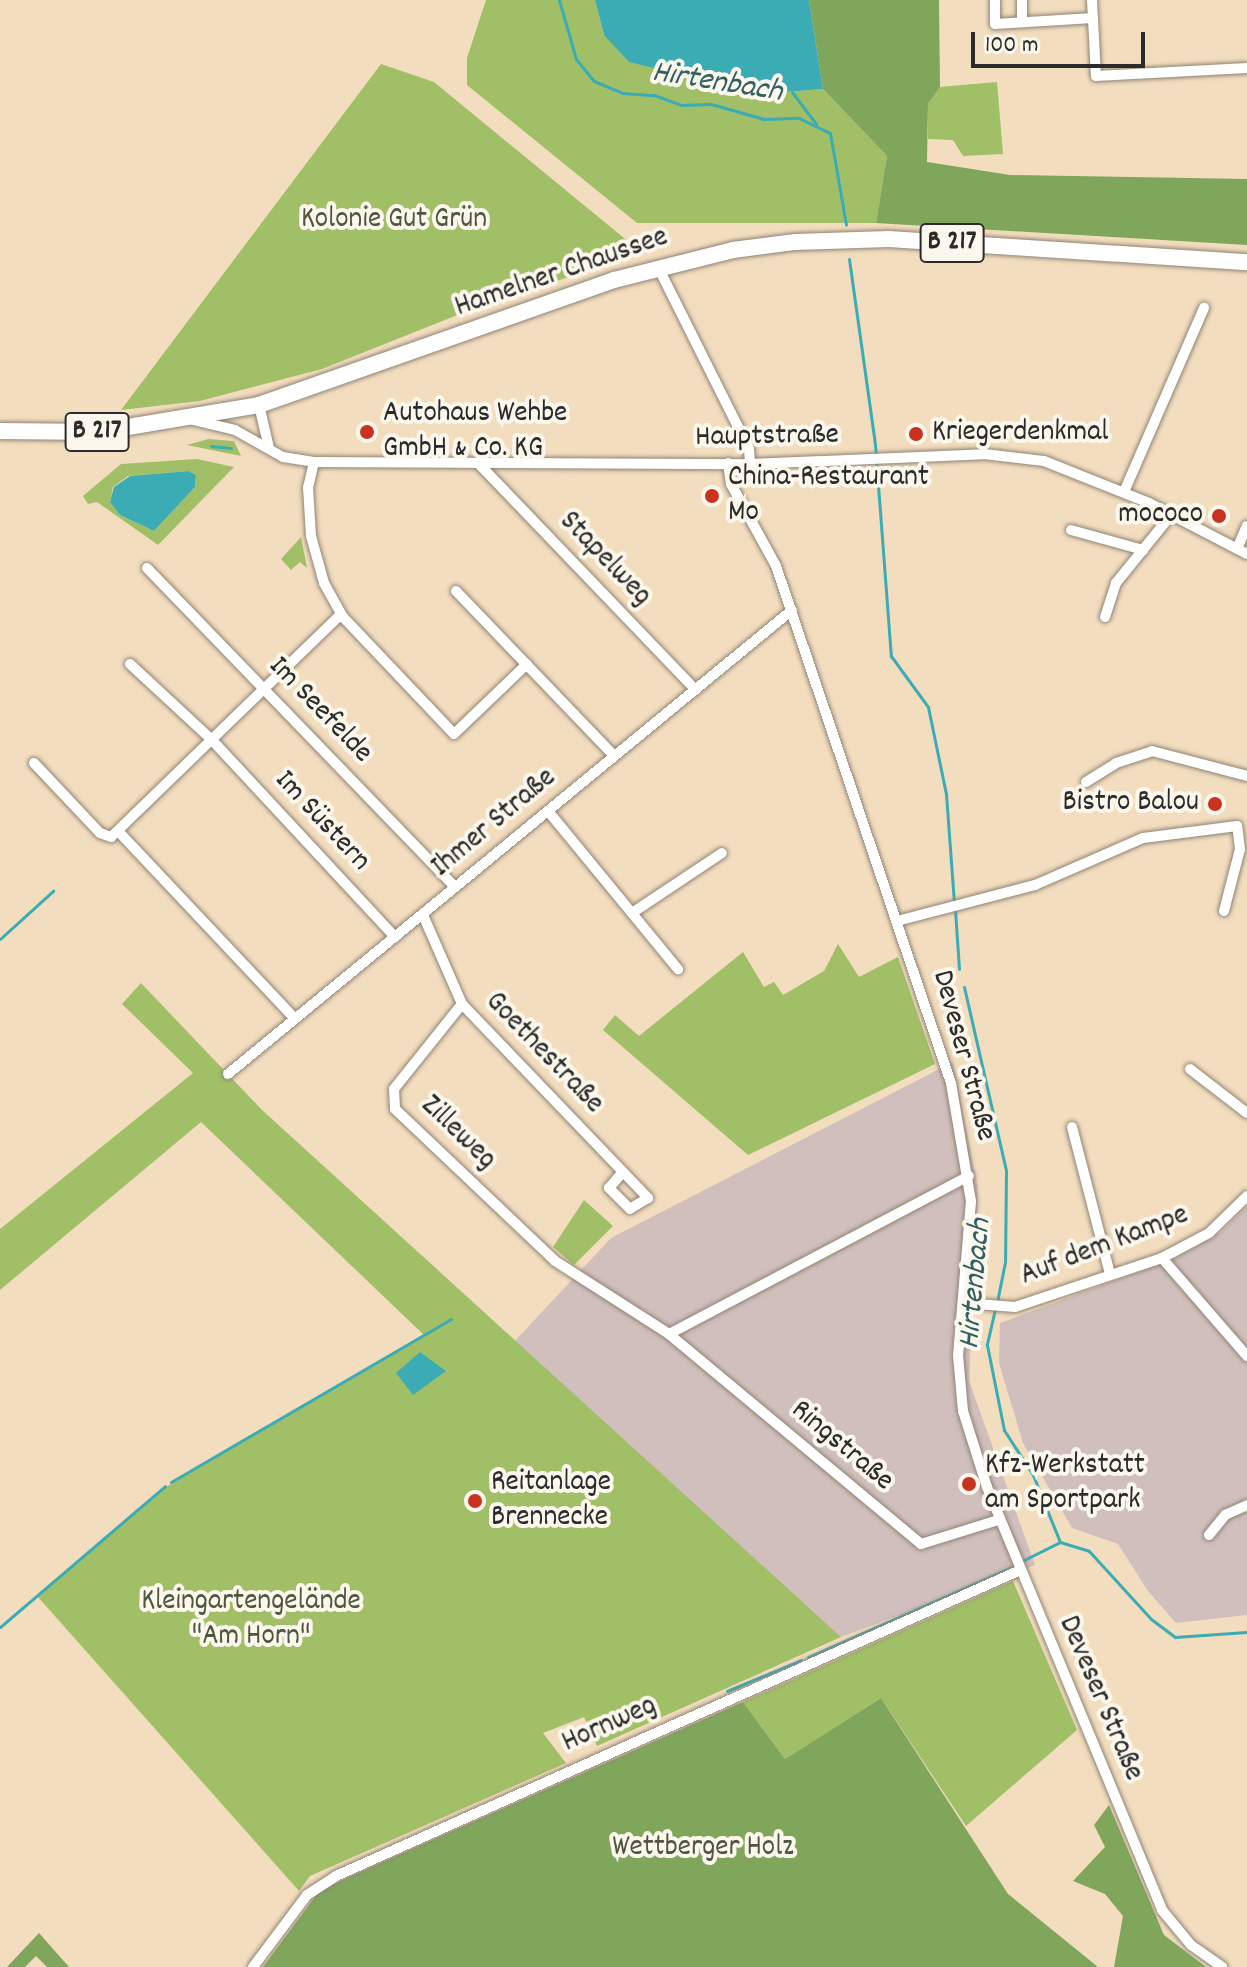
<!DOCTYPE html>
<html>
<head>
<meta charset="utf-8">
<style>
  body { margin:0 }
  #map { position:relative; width:1247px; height:1967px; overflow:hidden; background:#f3ddbf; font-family:Dekko,sans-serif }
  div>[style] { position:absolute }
  .industrial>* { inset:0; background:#d1bfbd }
  .green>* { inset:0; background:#a1bf67 }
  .forest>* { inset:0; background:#80a65c }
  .water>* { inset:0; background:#3bacb4 }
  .stream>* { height:3px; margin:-1.5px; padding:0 1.5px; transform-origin:1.5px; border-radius:1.5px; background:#3bacb4 }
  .roads { filter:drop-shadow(0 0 2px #8f8475) drop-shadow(0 0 2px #8f8475) }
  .street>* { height:10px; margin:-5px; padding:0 5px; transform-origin:5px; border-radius:5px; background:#fff }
  .primary>* { height:16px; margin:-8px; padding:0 8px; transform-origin:8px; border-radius:8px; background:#fff }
  .dots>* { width:22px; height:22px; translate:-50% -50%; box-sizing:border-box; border:4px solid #fbf7ec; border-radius:50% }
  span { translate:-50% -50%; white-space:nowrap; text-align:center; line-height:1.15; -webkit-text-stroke:8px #fbf7ec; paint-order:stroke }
  .shield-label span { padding:2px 6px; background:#fbf7ec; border:2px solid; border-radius:6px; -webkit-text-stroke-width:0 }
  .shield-label { font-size:28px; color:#2b2b2b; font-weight:700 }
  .park-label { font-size:30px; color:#4e573d }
  .street-label { font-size:30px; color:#2b2b2b }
  .poi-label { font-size:30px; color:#2b2b2b }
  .left { translate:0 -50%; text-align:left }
  .right { translate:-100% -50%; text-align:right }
  .water-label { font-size:32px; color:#315f62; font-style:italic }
  .scale { position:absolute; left:971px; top:32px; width:174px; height:36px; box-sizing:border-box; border:4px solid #2b2b2b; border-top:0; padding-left:10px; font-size:24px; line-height:28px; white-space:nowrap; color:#2b2b2b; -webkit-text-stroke:6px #fbf7ec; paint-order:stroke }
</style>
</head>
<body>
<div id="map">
  <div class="industrial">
    <i style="clip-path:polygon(953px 1062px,978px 1187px,969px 1381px,1035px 1565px,841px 1637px,513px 1343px,611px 1238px)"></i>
    <i style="clip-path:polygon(1247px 1206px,1247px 1615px,1176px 1623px,1148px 1591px,1118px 1544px,1072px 1528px,1023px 1443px,999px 1363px,1000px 1323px,1174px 1259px,1221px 1232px)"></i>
  </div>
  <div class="green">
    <i style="clip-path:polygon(486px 0,595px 0,604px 35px,762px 94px,823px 89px,887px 156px,876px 223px,637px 223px,467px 85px,467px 58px)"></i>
    <i style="clip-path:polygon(381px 64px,434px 82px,641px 252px,455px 316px,322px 369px,200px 401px,121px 410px)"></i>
    <i style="clip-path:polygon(997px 82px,1003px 154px,963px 156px,953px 140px,928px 139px,928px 104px,940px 87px)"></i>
    <i style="clip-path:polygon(208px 439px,234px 441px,241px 456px,187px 445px)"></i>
    <i style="clip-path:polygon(evenodd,197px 459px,234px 467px,158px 545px,97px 502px,88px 504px,83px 496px,121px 464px,197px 459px,188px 471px,196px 475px,195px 487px,154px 531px,120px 515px,110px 502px,113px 487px,128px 476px,188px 471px)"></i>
    <i style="clip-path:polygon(301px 537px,307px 568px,300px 562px,291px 570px,281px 559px)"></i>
    <i style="clip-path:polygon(838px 944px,859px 977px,898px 957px,935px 1064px,748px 1155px,603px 1030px,615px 1015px,639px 1036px,743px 952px,764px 987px,774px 982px,783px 995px,824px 971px)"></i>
    <i style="clip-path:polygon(141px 983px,262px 1110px,841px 1637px,597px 1746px,584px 1717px,543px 1733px,566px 1763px,310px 1876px,299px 1891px,38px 1597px,166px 1487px,425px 1336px,201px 1122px,0 1290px,0 1229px,193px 1073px,122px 1004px)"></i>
    <i style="clip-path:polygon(584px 1200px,613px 1226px,574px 1265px,553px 1247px)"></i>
    <i style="clip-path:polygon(1013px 1581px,1077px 1730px,966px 1826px,881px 1698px,785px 1759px,743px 1702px)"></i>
  </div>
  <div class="forest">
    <i style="clip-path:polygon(809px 0,939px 0,940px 87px,928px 104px,927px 162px,1010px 175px,1247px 179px,1247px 245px,876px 223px,887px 156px,823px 89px)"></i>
    <i style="clip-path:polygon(881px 1698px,1008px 1894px,1098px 1967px,263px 1967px,320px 1890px,743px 1702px,785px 1759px)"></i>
    <i style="clip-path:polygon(1109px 1805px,1164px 1935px,1206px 1967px,1114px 1967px,1123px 1916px,1105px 1894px,1073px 1881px,1105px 1847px,1094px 1825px)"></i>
    <i style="clip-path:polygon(39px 1933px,69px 1967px,47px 1967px,36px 1956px,25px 1967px,7px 1967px)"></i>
  </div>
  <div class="water">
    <i style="clip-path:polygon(595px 0,809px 0,823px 89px,762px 94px,629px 62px,604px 35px)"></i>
    <i style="clip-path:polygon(188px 471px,196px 475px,195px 487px,154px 531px,120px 515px,110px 502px,114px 487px,130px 476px)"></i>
    <i style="clip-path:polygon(420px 1352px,446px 1371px,413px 1395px,396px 1373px)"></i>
  </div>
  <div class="stream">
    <i style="left:559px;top:0;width:61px;rotate:73.9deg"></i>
    <i style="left:576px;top:59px;width:28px;rotate:51deg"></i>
    <i style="left:594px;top:81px;width:30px;rotate:23deg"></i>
    <i style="left:622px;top:93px;width:32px;rotate:4deg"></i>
    <i style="left:654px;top:95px;width:29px;rotate:20deg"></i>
    <i style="left:681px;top:105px;width:30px;rotate:-2deg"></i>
    <i style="left:711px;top:104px;width:55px;rotate:15.8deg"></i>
    <i style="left:764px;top:119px;width:35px;rotate:-2deg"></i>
    <i style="left:799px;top:118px;width:34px;rotate:26deg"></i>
    <i style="left:830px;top:133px;width:93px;rotate:80.1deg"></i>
    <i style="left:792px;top:92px;width:40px;rotate:53deg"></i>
    <i style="left:849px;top:259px;width:188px;rotate:82deg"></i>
    <i style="left:875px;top:445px;width:212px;rotate:85.7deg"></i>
    <i style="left:891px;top:656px;width:63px;rotate:54deg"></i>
    <i style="left:928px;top:707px;width:89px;rotate:78.3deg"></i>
    <i style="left:946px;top:794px;width:109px;rotate:85.8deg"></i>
    <i style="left:211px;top:446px;width:20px;rotate:6deg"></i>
    <i style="left:955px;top:910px;width:59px;rotate:86.1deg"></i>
    <i style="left:0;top:939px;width:72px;rotate:-42.2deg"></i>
    <i style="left:964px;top:987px;width:189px;rotate:77.1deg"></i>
    <i style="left:1006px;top:1171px;width:91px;rotate:90.6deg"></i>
    <i style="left:1005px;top:1262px;width:41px;rotate:101.3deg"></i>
    <i style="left:995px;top:1309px;width:37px;rotate:103deg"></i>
    <i style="left:987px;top:1345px;width:87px;rotate:78.7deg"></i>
    <i style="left:1004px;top:1430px;width:54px;rotate:57.2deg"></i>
    <i style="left:1033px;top:1475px;width:72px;rotate:68.1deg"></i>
    <i style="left:1060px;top:1542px;width:30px;rotate:17deg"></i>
    <i style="left:1089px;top:1551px;width:92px;rotate:47.6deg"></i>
    <i style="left:1151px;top:1619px;width:30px;rotate:37deg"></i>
    <i style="left:1175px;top:1637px;width:72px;rotate:-4deg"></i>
    <i style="left:171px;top:1482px;width:324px;rotate:-30.2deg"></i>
    <i style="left:1024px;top:1560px;width:40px;rotate:-26.6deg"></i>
    <i style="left:0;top:1627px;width:217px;rotate:-40.5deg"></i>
    <i style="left:808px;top:1657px;width:221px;rotate:-23.8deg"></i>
    <i style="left:727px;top:1691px;width:80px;rotate:-22.7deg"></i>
  </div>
  <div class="roads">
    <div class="street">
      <i style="left:995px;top:0;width:24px;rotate:90deg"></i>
      <i style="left:995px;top:24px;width:98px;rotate:-3.5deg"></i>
      <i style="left:1022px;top:0;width:22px;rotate:90deg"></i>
      <i style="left:1092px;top:0;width:76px;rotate:87deg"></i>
      <i style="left:1096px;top:76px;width:151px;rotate:-3deg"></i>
      <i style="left:658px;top:267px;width:203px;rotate:63.4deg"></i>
      <i style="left:749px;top:449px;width:15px;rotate:86deg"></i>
      <i style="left:259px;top:405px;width:44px;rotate:76.9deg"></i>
      <i style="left:193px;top:420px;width:43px;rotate:13.4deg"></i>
      <i style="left:235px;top:430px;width:55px;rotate:29.4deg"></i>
      <i style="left:283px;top:457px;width:31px;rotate:9deg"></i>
      <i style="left:314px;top:462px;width:436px;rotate:0.3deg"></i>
      <i style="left:750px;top:464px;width:234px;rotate:-2.4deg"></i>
      <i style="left:984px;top:454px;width:60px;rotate:6.7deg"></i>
      <i style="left:1044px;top:461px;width:113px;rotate:21.8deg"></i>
      <i style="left:1149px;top:503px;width:110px;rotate:27.5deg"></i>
      <i style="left:314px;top:462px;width:26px;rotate:103deg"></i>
      <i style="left:308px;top:487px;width:49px;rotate:86.5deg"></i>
      <i style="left:311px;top:536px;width:49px;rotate:74.5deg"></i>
      <i style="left:324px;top:583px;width:39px;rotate:61deg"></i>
      <i style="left:343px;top:617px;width:161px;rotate:46.5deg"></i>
      <i style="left:454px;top:734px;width:101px;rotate:-43.8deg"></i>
      <i style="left:728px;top:463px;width:21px;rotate:82deg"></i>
      <i style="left:731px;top:484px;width:94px;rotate:61.2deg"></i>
      <i style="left:776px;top:566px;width:546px;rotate:71.3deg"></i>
      <i style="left:951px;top:1083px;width:120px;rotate:80.4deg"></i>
      <i style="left:971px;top:1201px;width:155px;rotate:94.8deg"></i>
      <i style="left:958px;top:1355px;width:56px;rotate:84.9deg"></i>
      <i style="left:963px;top:1411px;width:80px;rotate:72.5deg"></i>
      <i style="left:987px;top:1487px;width:458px;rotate:67.5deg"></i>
      <i style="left:1162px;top:1910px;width:45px;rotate:50.4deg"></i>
      <i style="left:1191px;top:1945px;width:38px;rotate:35deg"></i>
      <i style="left:479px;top:464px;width:313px;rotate:46.2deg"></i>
      <i style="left:1124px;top:492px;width:201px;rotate:-66.5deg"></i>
      <i style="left:1071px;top:530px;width:75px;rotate:15.5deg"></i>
      <i style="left:1237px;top:549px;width:25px;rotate:-67deg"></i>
      <i style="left:147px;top:568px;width:443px;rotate:46deg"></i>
      <i style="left:456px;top:591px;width:228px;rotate:46.2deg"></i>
      <i style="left:1105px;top:617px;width:36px;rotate:-72deg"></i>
      <i style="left:1116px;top:583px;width:87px;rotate:-51deg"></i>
      <i style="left:130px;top:664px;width:112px;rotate:42.8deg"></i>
      <i style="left:212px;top:740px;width:269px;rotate:47.1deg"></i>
      <i style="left:34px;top:763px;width:96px;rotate:46.7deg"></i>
      <i style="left:100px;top:833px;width:12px;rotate:20deg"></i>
      <i style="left:111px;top:837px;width:320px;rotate:-44.1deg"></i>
      <i style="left:1086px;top:782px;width:36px;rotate:-32deg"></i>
      <i style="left:1116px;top:763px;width:38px;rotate:-18deg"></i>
      <i style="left:1152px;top:751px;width:98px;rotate:14.7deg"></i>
      <i style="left:548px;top:811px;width:205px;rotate:50.6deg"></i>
      <i style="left:118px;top:831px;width:258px;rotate:46.7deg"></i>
      <i style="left:1224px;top:911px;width:64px;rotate:-75.5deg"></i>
      <i style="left:1240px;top:849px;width:23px;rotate:-97deg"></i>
      <i style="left:632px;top:913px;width:108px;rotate:-33.7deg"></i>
      <i style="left:423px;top:915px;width:97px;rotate:66.3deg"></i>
      <i style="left:462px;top:1004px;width:269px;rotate:46.2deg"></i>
      <i style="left:648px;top:1198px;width:21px;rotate:149deg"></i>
      <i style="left:630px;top:1209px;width:30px;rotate:-135deg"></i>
      <i style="left:609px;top:1188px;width:21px;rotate:-49deg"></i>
      <i style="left:897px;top:921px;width:143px;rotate:-14.6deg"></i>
      <i style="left:1035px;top:885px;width:118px;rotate:-23.5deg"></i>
      <i style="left:1143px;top:838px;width:95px;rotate:-7.3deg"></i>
      <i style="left:462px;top:1004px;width:109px;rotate:128.7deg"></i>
      <i style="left:394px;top:1089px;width:20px;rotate:87deg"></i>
      <i style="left:395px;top:1109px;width:221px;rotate:43.5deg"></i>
      <i style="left:555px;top:1261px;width:135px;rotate:32.6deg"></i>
      <i style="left:669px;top:1334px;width:328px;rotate:39.8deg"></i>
      <i style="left:921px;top:1544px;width:81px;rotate:-17.3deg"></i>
      <i style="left:1190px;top:1069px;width:72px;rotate:37.7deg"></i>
      <i style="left:228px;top:1074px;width:730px;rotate:-39.44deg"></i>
      <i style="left:1072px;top:1127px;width:152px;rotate:75.5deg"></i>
      <i style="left:1162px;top:1258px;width:130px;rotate:49.1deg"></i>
      <i style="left:965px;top:1303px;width:50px;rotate:4.6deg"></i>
      <i style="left:1015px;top:1307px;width:155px;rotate:-18.4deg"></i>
      <i style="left:1162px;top:1258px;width:53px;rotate:-28deg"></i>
      <i style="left:1209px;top:1233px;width:53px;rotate:-44.2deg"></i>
      <i style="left:669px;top:1334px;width:339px;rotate:-27.8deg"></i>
      <i style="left:1209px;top:1535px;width:26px;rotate:-51deg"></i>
      <i style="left:1225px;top:1515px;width:24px;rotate:-24deg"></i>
      <i style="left:253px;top:1967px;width:90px;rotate:-53.1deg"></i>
      <i style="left:307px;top:1895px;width:35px;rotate:-33deg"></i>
      <i style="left:336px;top:1876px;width:747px;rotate:-24.09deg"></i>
    </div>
    <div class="primary">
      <i style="left:0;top:431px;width:98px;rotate:0.6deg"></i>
      <i style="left:98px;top:432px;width:163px;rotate:-9.5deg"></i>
      <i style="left:259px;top:405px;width:376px;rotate:-19.4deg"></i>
      <i style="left:614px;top:280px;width:123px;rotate:-14.1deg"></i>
      <i style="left:733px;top:250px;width:63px;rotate:-7.4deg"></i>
      <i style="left:795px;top:242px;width:94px;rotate:-1.8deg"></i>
      <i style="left:889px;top:239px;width:359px;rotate:3.7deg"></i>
    </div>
  </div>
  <div class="dots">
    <i style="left:367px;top:432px;background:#c8321e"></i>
    <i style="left:916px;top:434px;background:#c8321e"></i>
    <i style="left:712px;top:496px;background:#c8321e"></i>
    <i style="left:1219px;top:516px;background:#c8321e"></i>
    <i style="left:1215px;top:804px;background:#c8321e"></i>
    <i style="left:969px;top:1484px;background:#c8321e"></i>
    <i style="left:475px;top:1501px;background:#c8321e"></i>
  </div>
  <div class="shield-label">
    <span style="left:952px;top:243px">B 217</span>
    <span style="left:97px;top:432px">B 217</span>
  </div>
  <div class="park-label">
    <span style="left:394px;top:221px">Kolonie Gut Grün</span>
    <span style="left:251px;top:1620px">Kleingartengelände<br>"Am Horn"</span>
    <span style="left:703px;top:1849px">Wettberger Holz</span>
  </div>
  <div class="street-label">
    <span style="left:562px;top:274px;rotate:-19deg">Hamelner Chaussee</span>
    <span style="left:767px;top:438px;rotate:-1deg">Hauptstraße</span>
    <span style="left:604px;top:560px;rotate:46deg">Stapelweg</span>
    <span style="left:319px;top:711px;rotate:46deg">Im Seefelde</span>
    <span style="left:321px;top:822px;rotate:47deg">Im Süstern</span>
    <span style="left:495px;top:824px;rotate:-40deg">Ihmer Straße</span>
    <span style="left:543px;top:1054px;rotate:46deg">Goethestraße</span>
    <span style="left:962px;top:1056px;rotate:75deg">Deveser Straße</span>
    <span style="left:457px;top:1134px;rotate:44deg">Zilleweg</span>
    <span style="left:1105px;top:1247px;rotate:-21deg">Auf dem Kampe</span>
    <span style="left:841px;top:1447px;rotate:40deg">Ringstraße</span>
    <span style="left:1099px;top:1699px;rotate:67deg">Deveser Straße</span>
    <span style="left:610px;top:1726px;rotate:-24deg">Hornweg</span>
  </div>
  <div class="poi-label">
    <span class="left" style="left:383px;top:432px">Autohaus Wehbe<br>GmbH &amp; Co. KG</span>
    <span class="left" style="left:932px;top:434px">Kriegerdenkmal</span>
    <span class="left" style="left:728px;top:496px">China-Restaurant<br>Mo</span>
    <span class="right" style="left:1203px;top:516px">mococo</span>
    <span class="right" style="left:1199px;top:804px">Bistro Balou</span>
    <span class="left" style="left:985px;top:1484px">Kfz-Werkstatt<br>am Sportpark</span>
    <span class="left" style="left:491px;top:1501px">Reitanlage<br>Brennecke</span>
  </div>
  <div class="water-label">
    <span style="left:717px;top:84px;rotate:9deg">Hirtenbach</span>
    <span style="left:977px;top:1284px;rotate:-85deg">Hirtenbach</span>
  </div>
  <div class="scale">100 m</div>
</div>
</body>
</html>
